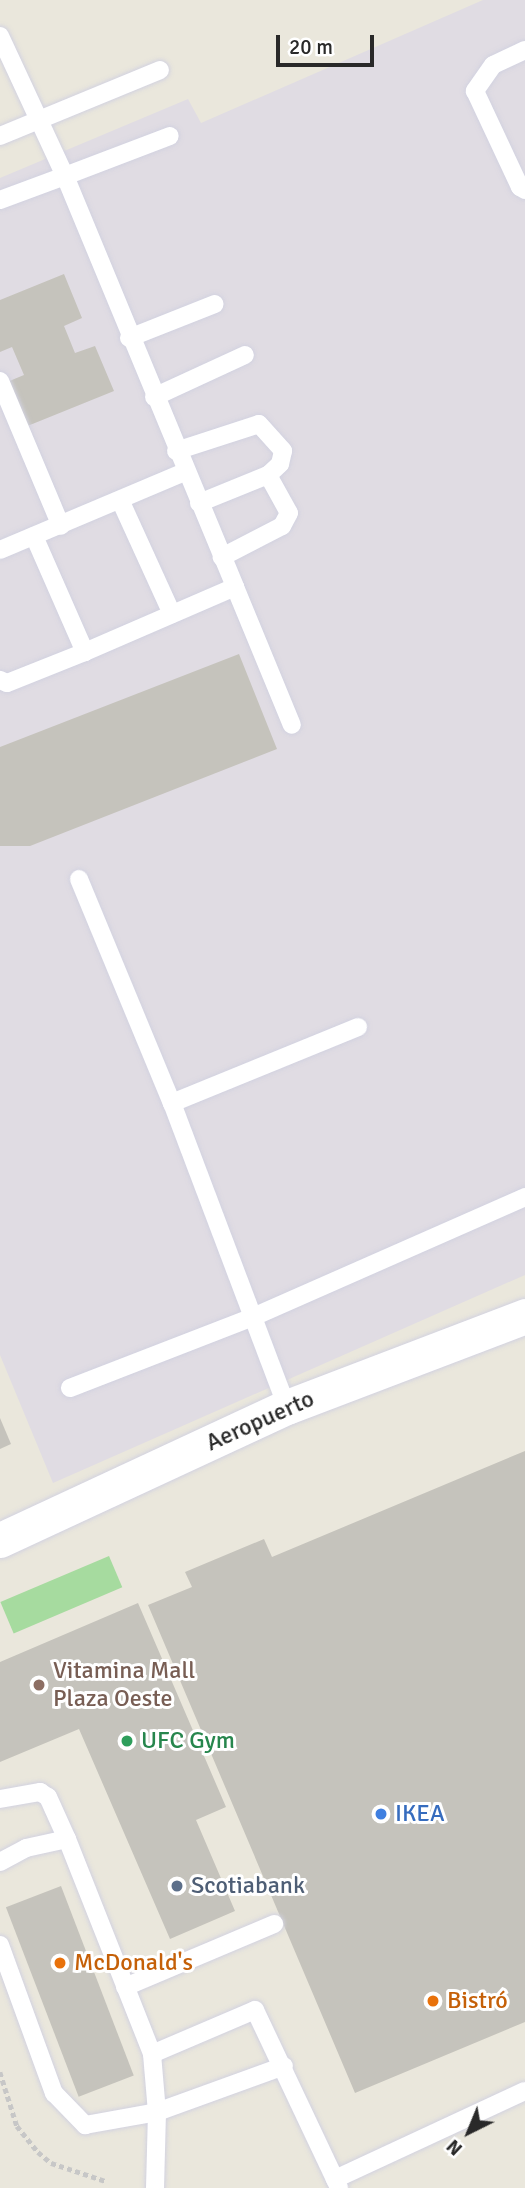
<!DOCTYPE html>
<html>
<head>
<meta charset="utf-8">
<style>
  body { margin:0 }
  #map { position:relative; width:525px; height:2188px; overflow:hidden; background:#eae7dc; font-family:Signika,sans-serif }
  div>[style] { position:absolute }
  .industrial>* { inset:0; background:#e0dce3 }
  .green>* { inset:0; background:#a6db9f; transform-origin:0 0 }
  .building>* { inset:0; background:#c5c3bc; transform-origin:0 0 }
  .path>* { height:4.5px; margin-top:-2.25px; transform-origin:0; background:repeating-linear-gradient(90deg,#c7c7c7 0 5px,transparent 0 8.5px) }
  .roads { filter:drop-shadow(0 0 2px #d2d2e0) drop-shadow(0 0 2px #d2d2e0) }
  .service>* { height:18px; margin:-9px; padding:0 9px; transform-origin:9px; border-radius:9px; background:#fff }
  .minor>* { height:35px; margin:-17.5px; padding:0 17.5px; transform-origin:17.5px; border-radius:17.5px; background:#fff }
  .dots>* { width:19px; height:19px; translate:-50% -50%; box-sizing:border-box; border:4px solid #fff; border-radius:50% }
  span { translate:-50% -50%; white-space:nowrap; text-align:center; line-height:1.15; -webkit-text-stroke:6px #fff; paint-order:stroke }
  .street-label { font-size:24px; color:#292929 }
  .education-label { font-size:24px; color:#785e54 }
  .left { translate:0 -50%; text-align:left }
  .leisure-label { font-size:24px; color:#27864d }
  .shop-label { font-size:24px; color:#366cbe }
  .service-label { font-size:24px; color:#4e5e75 }
  .food-label { font-size:24px; color:#c56008 }
  .north { position:absolute; left:434px; top:2097px; width:70px; height:70px; -webkit-text-stroke:5px #fff; paint-order:stroke; rotate:223deg; font-size:19px; font-weight:700; line-height:28px; text-align:center; color:#292929 }
  .north::after { content:''; display:block; margin:auto; width:24px; height:32px; background:#292929; clip-path:polygon(50% 0,100% 100%,50% 72%,0 100%) }
  .scale { position:absolute; left:276px; top:35px; width:98px; height:32px; box-sizing:border-box; border:4px solid #292929; border-top:0; padding-left:9px; font-size:21px; line-height:24px; white-space:nowrap; color:#292929; -webkit-text-stroke:5px #fff; paint-order:stroke }
</style>
</head>
<body>
<div id="map">
  <div class="industrial">
    <i style="clip-path:polygon(483px 0,525px 0,525px 1275px,53px 1483px,0 1355px,0 178px,188px 99px,201px 123px)"></i>
  </div>
  <div class="green">
    <i style="left:109px;top:1556px;width:34px;height:118px;rotate:67deg"></i>
  </div>
  <div class="building">
    <i style="clip-path:polygon(64px 274px,82px 318px,64px 326px,75px 353px,95px 346px,114px 391px,25px 427px,7px 382px,24px 375px,12px 347px,0 352px,0 300px)"></i>
    <i style="clip-path:polygon(239px 654px,277px 749px,30px 846px,0 846px,0 747px)"></i>
    <i style="clip-path:polygon(0 1418px,11px 1444px,0 1449px)"></i>
    <i style="clip-path:polygon(525px 1451px,525px 2022px,355px 2093px,148px 1605px,192px 1587px,185px 1572px,264px 1539px,272px 1557px)"></i>
    <i style="clip-path:polygon(138px 1603px,226px 1807px,196px 1820px,235px 1911px,170px 1939px,79px 1729px,0 1762px,0 1662px)"></i>
    <i style="left:61px;top:1886px;width:203px;height:59px;rotate:69deg"></i>
  </div>
  <div class="path">
    <i style="left:0;top:2072px;width:57px;rotate:72.5deg"></i>
    <i style="left:17px;top:2126px;width:33px;rotate:51deg"></i>
    <i style="left:38px;top:2152px;width:17px;rotate:40deg"></i>
    <i style="left:51px;top:2163px;width:57px;rotate:18.4deg"></i>
  </div>
  <div class="roads">
    <div class="service">
      <i style="left:0;top:36px;width:154px;rotate:65.1deg"></i>
      <i style="left:65px;top:176px;width:112px;rotate:-20.9deg"></i>
      <i style="left:525px;top:50px;width:35px;rotate:155deg"></i>
      <i style="left:493px;top:65px;width:32px;rotate:125deg"></i>
      <i style="left:475px;top:91px;width:106px;rotate:64.9deg"></i>
      <i style="left:520px;top:187px;width:6px;rotate:31deg"></i>
      <i style="left:0;top:136px;width:173px;rotate:-22.4deg"></i>
      <i style="left:0;top:200px;width:69px;rotate:-20.3deg"></i>
      <i style="left:65px;top:176px;width:445px;rotate:67.5deg"></i>
      <i style="left:235px;top:587px;width:163px;rotate:156.6deg"></i>
      <i style="left:85px;top:652px;width:84px;rotate:158.3deg"></i>
      <i style="left:7px;top:683px;width:8px;rotate:-157deg"></i>
      <i style="left:129px;top:338px;width:92px;rotate:-21.6deg"></i>
      <i style="left:0;top:381px;width:157px;rotate:67.2deg"></i>
      <i style="left:154px;top:397px;width:100px;rotate:-24.8deg"></i>
      <i style="left:176px;top:451px;width:87px;rotate:-18deg"></i>
      <i style="left:259px;top:424px;width:36px;rotate:48deg"></i>
      <i style="left:283px;top:451px;width:13px;rotate:103deg"></i>
      <i style="left:280px;top:464px;width:16px;rotate:137deg"></i>
      <i style="left:121px;top:502px;width:123px;rotate:65.5deg"></i>
      <i style="left:199px;top:503px;width:74px;rotate:-22.1deg"></i>
      <i style="left:268px;top:475px;width:43px;rotate:61.1deg"></i>
      <i style="left:289px;top:513px;width:15px;rotate:118deg"></i>
      <i style="left:282px;top:526px;width:68px;rotate:152.7deg"></i>
      <i style="left:34px;top:536px;width:127px;rotate:66.3deg"></i>
      <i style="left:0;top:550px;width:201px;rotate:-22.9deg"></i>
      <i style="left:235px;top:587px;width:149px;rotate:67.6deg"></i>
      <i style="left:79px;top:879px;width:243px;rotate:67.5deg"></i>
      <i style="left:172px;top:1103px;width:325px;rotate:69.3deg"></i>
      <i style="left:172px;top:1103px;width:201px;rotate:-22.2deg"></i>
      <i style="left:70px;top:1388px;width:196px;rotate:-21.2deg"></i>
      <i style="left:253px;top:1317px;width:297px;rotate:-23.8deg"></i>
      <i style="left:0;top:1799px;width:41px;rotate:-9.9deg"></i>
      <i style="left:40px;top:1792px;width:9px;rotate:32deg"></i>
      <i style="left:48px;top:1797px;width:46px;rotate:65.7deg"></i>
      <i style="left:0;top:1862px;width:30px;rotate:-28deg"></i>
      <i style="left:26px;top:1848px;width:42px;rotate:-12.4deg"></i>
      <i style="left:67px;top:1839px;width:231px;rotate:68.4deg"></i>
      <i style="left:152px;top:2054px;width:58px;rotate:85.1deg"></i>
      <i style="left:157px;top:2112px;width:76px;rotate:91.5deg"></i>
      <i style="left:0;top:1945px;width:158px;rotate:70deg"></i>
      <i style="left:54px;top:2093px;width:45px;rotate:45.9deg"></i>
      <i style="left:85px;top:2125px;width:73px;rotate:-10.2deg"></i>
      <i style="left:157px;top:2112px;width:135px;rotate:-19.9deg"></i>
      <i style="left:125px;top:1987px;width:162px;rotate:-22.9deg"></i>
      <i style="left:152px;top:2054px;width:112px;rotate:-23.1deg"></i>
      <i style="left:255px;top:2010px;width:197px;rotate:64.7deg"></i>
      <i style="left:335px;top:2179px;width:209px;rotate:-24.9deg"></i>
    </div>
    <div class="minor">
      <i style="left:0;top:1540px;width:316px;rotate:-24.9deg"></i>
      <i style="left:287px;top:1407px;width:255px;rotate:-20.9deg"></i>
    </div>
  </div>
  <div class="dots">
    <i style="left:39px;top:1685px;background:#8d6e63"></i>
    <i style="left:127px;top:1741px;background:#2e9e5b"></i>
    <i style="left:381px;top:1814px;background:#3f7fe0"></i>
    <i style="left:177px;top:1886px;background:#5c6f8a"></i>
    <i style="left:60px;top:1963px;background:#e8710a"></i>
    <i style="left:433px;top:2001px;background:#e8710a"></i>
  </div>
  <div class="street-label">
    <span style="left:260px;top:1421px;rotate:-24deg">Aeropuerto</span>
  </div>
  <div class="education-label">
    <span class="left" style="left:53px;top:1685px">Vitamina Mall<br>Plaza Oeste</span>
  </div>
  <div class="leisure-label">
    <span class="left" style="left:141px;top:1741px">UFC Gym</span>
  </div>
  <div class="shop-label">
    <span class="left" style="left:395px;top:1814px">IKEA</span>
  </div>
  <div class="service-label">
    <span class="left" style="left:191px;top:1886px">Scotiabank</span>
  </div>
  <div class="food-label">
    <span class="left" style="left:74px;top:1963px">McDonald's</span>
    <span class="left" style="left:447px;top:2001px">Bistró</span>
  </div>
  <div class="north">N</div>
  <div class="scale">20 m</div>
</div>
</body>
</html>
